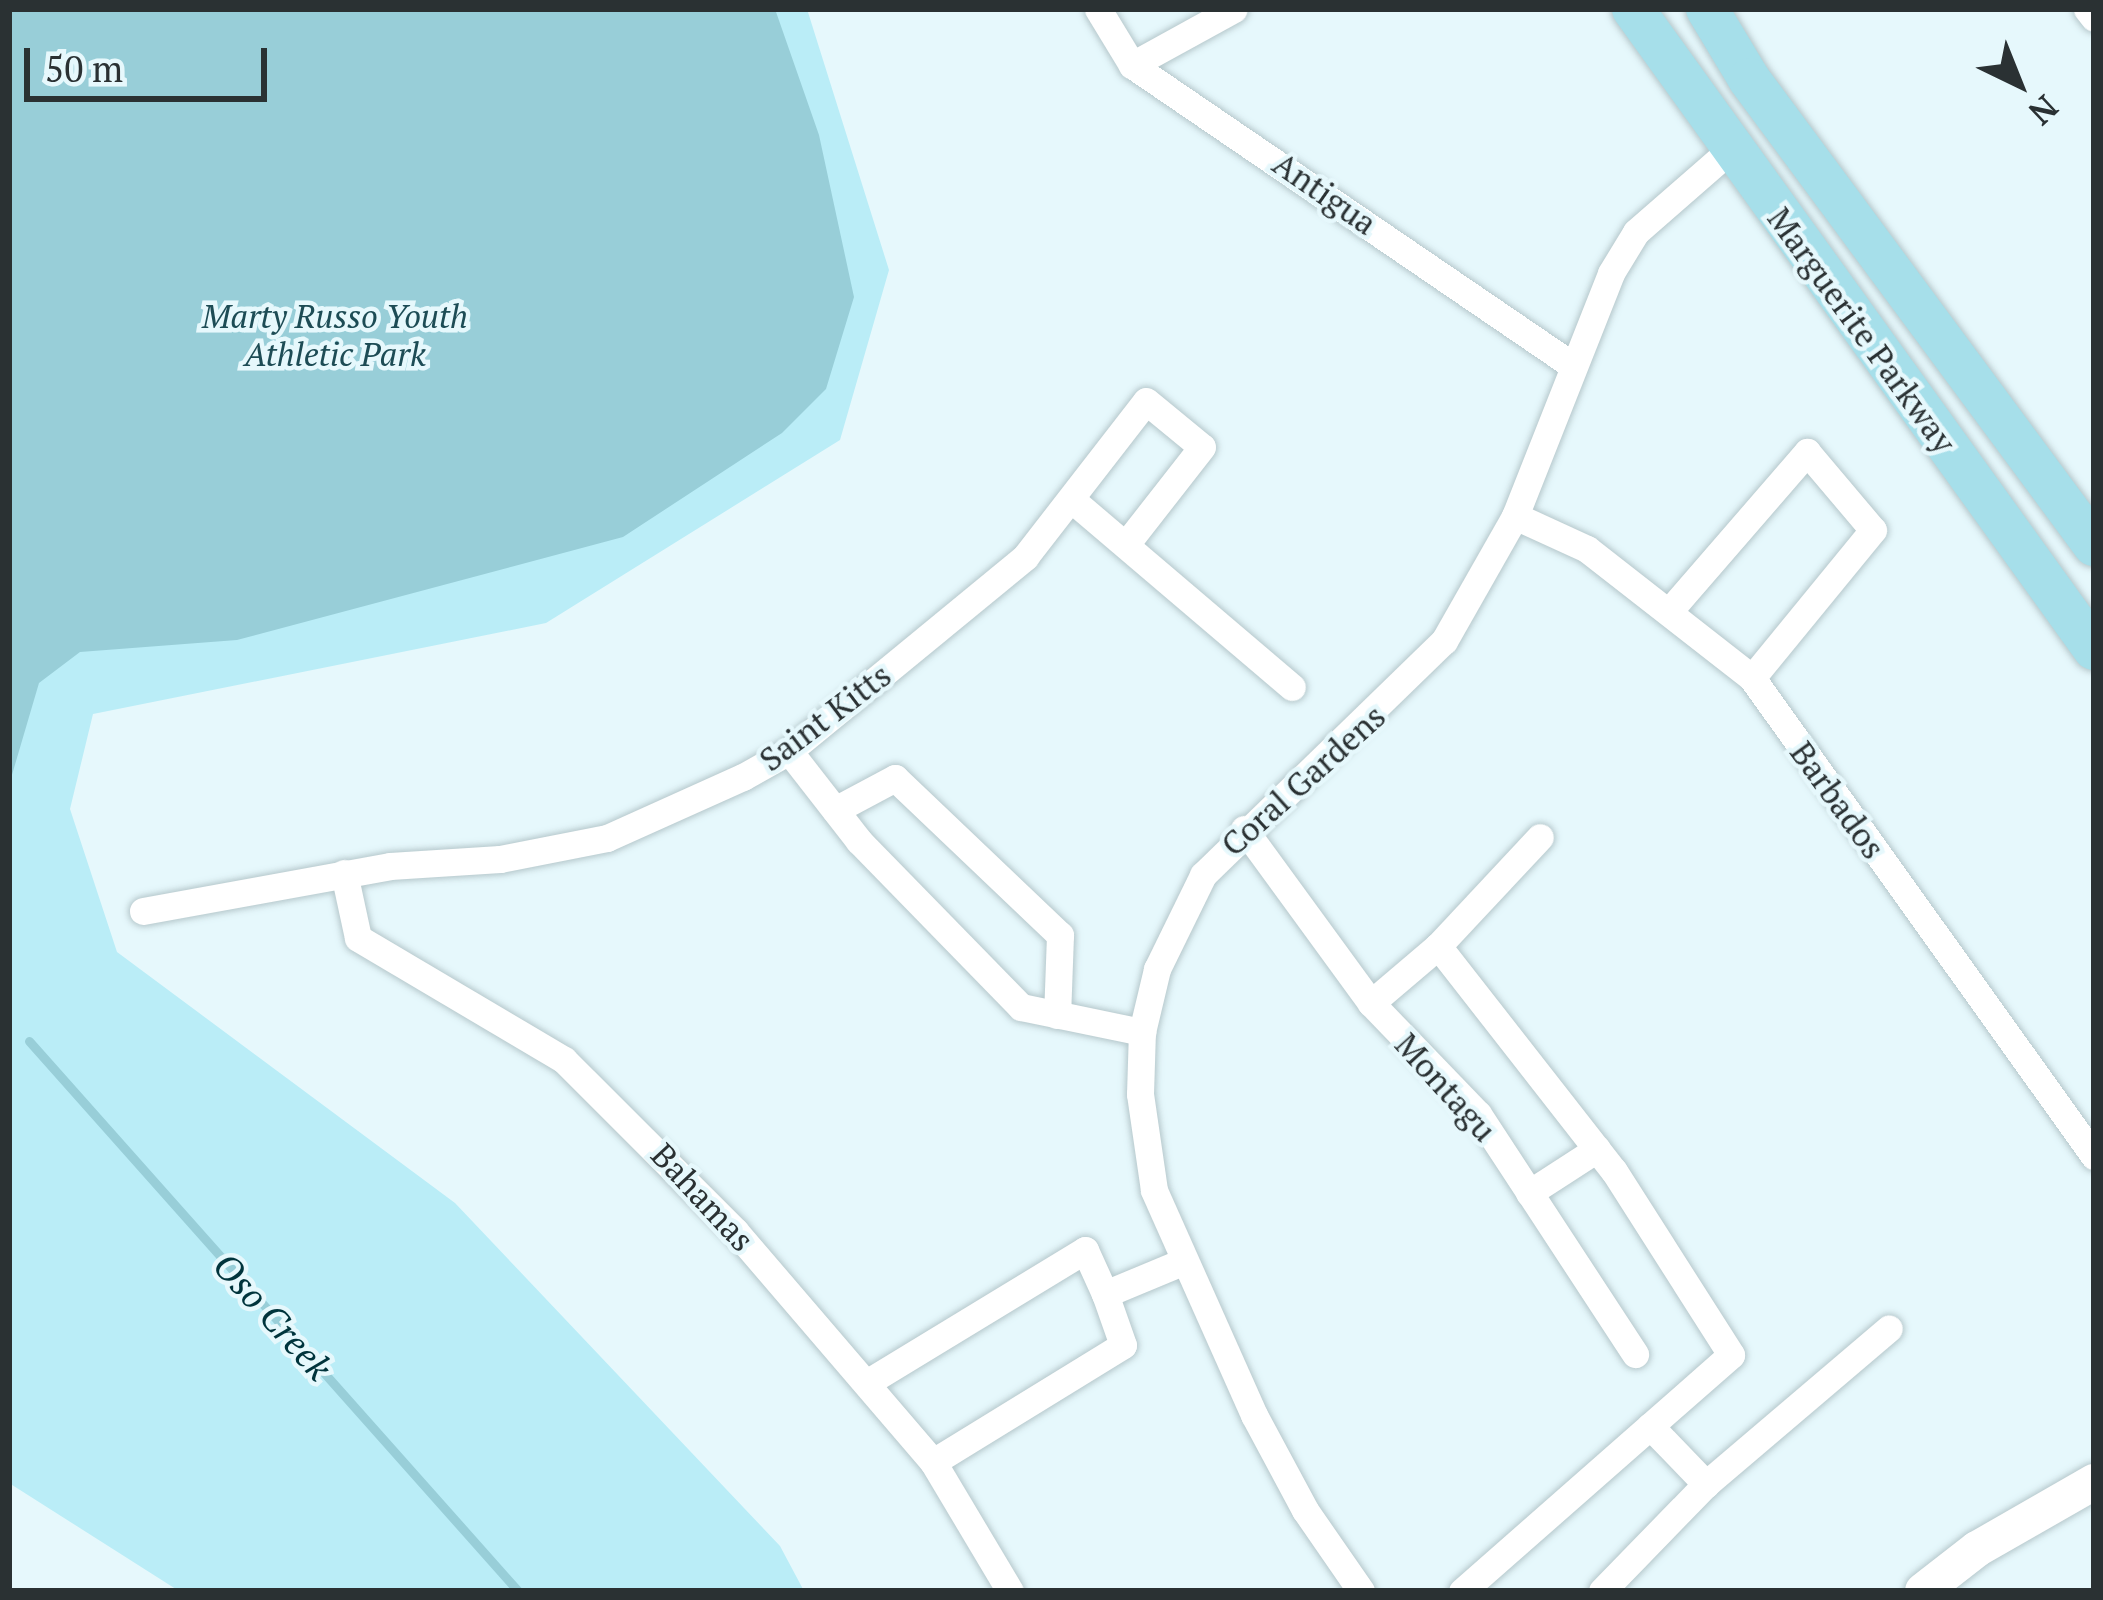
<!DOCTYPE html>
<html>
<head>
<meta charset="utf-8">
<style>
  body { margin:0 }
  #map { position:relative; width:2103px; height:1600px; overflow:hidden; background:#e6f8fc; font-family:"PT Serif",serif }
  div>[style] { position:absolute }
  .green>* { inset:0; background:#baedf7 }
  .water>* { inset:0; background:#98ced8 }
  .stream>* { height:9px; margin:-4.5px; padding:0 4.5px; transform-origin:4.5px; border-radius:4.5px; background:#98ced8 }
  .roads { filter:drop-shadow(0 0 3px #b6c8cc) drop-shadow(0 0 3px #b6c8cc) }
  .street>* { height:27px; margin:-13.5px; padding:0 13.5px; transform-origin:13.5px; border-radius:13.5px; background:#fff }
  .secondary>* { height:36px; margin:-18px; padding:0 18px; transform-origin:18px; border-radius:18px; background:#fff }
  .primary>* { height:42px; margin:-21px; padding:0 21px; transform-origin:21px; border-radius:21px; background:#a6dfea }
  span { translate:-50% -50%; white-space:nowrap; text-align:center; line-height:1.15; -webkit-text-stroke:9px #e6f8fc; paint-order:stroke }
  .street-label { font-size:33px; color:#2a3133 }
  .park-label { font-size:33px; color:#1d4c55; font-style:italic }
  .water-label { font-size:36px; color:#00343c; font-style:italic }
  .frame { position:absolute; inset:0; border:12px solid #2a3133; pointer-events:none }
  .north { position:absolute; left:1959px; top:24px; width:120px; height:120px; -webkit-text-stroke:9px #e6f8fc; paint-order:stroke; rotate:137deg; font-size:33px; font-weight:700; line-height:48px; text-align:center; color:#2a3133 }
  .north::after { content:''; display:block; margin:auto; width:42px; height:54px; background:#2a3133; clip-path:polygon(50% 0,100% 100%,50% 72%,0 100%) }
  .scale { position:absolute; left:24px; top:48px; width:243px; height:54px; box-sizing:border-box; border:6px solid #2a3133; border-top:0; padding-left:15px; font-size:36px; line-height:42px; white-space:nowrap; color:#2a3133; -webkit-text-stroke:9px #e6f8fc; paint-order:stroke }
</style>
</head>
<body>
<div id="map">
  <div class="green">
    <i style="clip-path:polygon(9px 9px,807px 9px,889px 270px,840px 440px,546px 623px,93px 714px,70px 809px,117px 952px,455px 1203px,780px 1546px,804px 1591px,179px 1591px,9px 1483px)"></i>
  </div>
  <div class="water">
    <i style="clip-path:polygon(9px 9px,775px 9px,819px 135px,854px 297px,826px 389px,782px 433px,623px 537px,237px 640px,80px 652px,39px 683px,9px 785px)"></i>
  </div>
  <div class="stream">
    <i style="left:29px;top:1041px;width:736px;rotate:48.36deg"></i>
  </div>
  <div class="roads">
    <div class="street">
      <i style="left:1098px;top:9px;width:66px;rotate:58.7deg"></i>
      <i style="left:1132px;top:65px;width:529px;rotate:34.29deg"></i>
      <i style="left:2087px;top:9px;width:11px;rotate:52deg"></i>
      <i style="left:1132px;top:65px;width:116px;rotate:-28.8deg"></i>
      <i style="left:1071px;top:499px;width:290px;rotate:40.4deg"></i>
      <i style="left:1515px;top:516px;width:79px;rotate:24.6deg"></i>
      <i style="left:1587px;top:549px;width:209px;rotate:38deg"></i>
      <i style="left:1752px;top:678px;width:588px;rotate:54.42deg"></i>
      <i style="left:1671px;top:609px;width:208px;rotate:-49.1deg"></i>
      <i style="left:1807px;top:452px;width:102px;rotate:49.8deg"></i>
      <i style="left:1873px;top:530px;width:191px;rotate:129.3deg"></i>
      <i style="left:789px;top:751px;width:114px;rotate:52.1deg"></i>
      <i style="left:859px;top:841px;width:232px;rotate:45.7deg"></i>
      <i style="left:1021px;top:1007px;width:124px;rotate:11.7deg"></i>
      <i style="left:835px;top:810px;width:68px;rotate:-28.1deg"></i>
      <i style="left:895px;top:778px;width:228px;rotate:43.6deg"></i>
      <i style="left:1060px;top:935px;width:80px;rotate:92.1deg"></i>
      <i style="left:1244px;top:829px;width:215px;rotate:53.9deg"></i>
      <i style="left:1371px;top:1003px;width:154px;rotate:46.1deg"></i>
      <i style="left:1478px;top:1114px;width:287px;rotate:56.8deg"></i>
      <i style="left:344px;top:873px;width:66px;rotate:77.8deg"></i>
      <i style="left:358px;top:938px;width:239px;rotate:30.6deg"></i>
      <i style="left:564px;top:1060px;width:242px;rotate:45deg"></i>
      <i style="left:735px;top:1231px;width:304px;rotate:49.4deg"></i>
      <i style="left:933px;top:1462px;width:150px;rotate:59.2deg"></i>
      <i style="left:143px;top:911px;width:251px;rotate:-10.3deg"></i>
      <i style="left:390px;top:866px;width:110px;rotate:-3.6deg"></i>
      <i style="left:500px;top:859px;width:109px;rotate:-11.1deg"></i>
      <i style="left:607px;top:838px;width:149px;rotate:-24.2deg"></i>
      <i style="left:743px;top:777px;width:53px;rotate:-29.5deg"></i>
      <i style="left:789px;top:751px;width:306px;rotate:-39.4deg"></i>
      <i style="left:1025px;top:557px;width:197px;rotate:-52.2deg"></i>
      <i style="left:1146px;top:401px;width:72px;rotate:39.4deg"></i>
      <i style="left:1202px;top:447px;width:122px;rotate:128deg"></i>
      <i style="left:1438px;top:946px;width:286px;rotate:52deg"></i>
      <i style="left:1614px;top:1171px;width:218px;rotate:57.5deg"></i>
      <i style="left:1731px;top:1355px;width:358px;rotate:138.7deg"></i>
      <i style="left:1371px;top:1003px;width:88px;rotate:-40.4deg"></i>
      <i style="left:1438px;top:946px;width:149px;rotate:-46.9deg"></i>
      <i style="left:1529px;top:1193px;width:81px;rotate:-32.9deg"></i>
      <i style="left:868px;top:1382px;width:254px;rotate:-31.3deg"></i>
      <i style="left:1085px;top:1250px;width:48px;rotate:65.6deg"></i>
      <i style="left:1105px;top:1294px;width:83px;rotate:-22.6deg"></i>
      <i style="left:1650px;top:1426px;width:81px;rotate:46deg"></i>
      <i style="left:933px;top:1462px;width:223px;rotate:-31.6deg"></i>
      <i style="left:1123px;top:1345px;width:54px;rotate:-109.4deg"></i>
      <i style="left:1361px;top:1591px;width:98px;rotate:-124.7deg"></i>
      <i style="left:1305px;top:1510px;width:108px;rotate:-118.2deg"></i>
      <i style="left:1254px;top:1415px;width:246px;rotate:-114deg"></i>
      <i style="left:1154px;top:1190px;width:97px;rotate:-98.3deg"></i>
      <i style="left:1140px;top:1094px;width:62px;rotate:-88.2deg"></i>
      <i style="left:1142px;top:1032px;width:65px;rotate:-76.6deg"></i>
      <i style="left:1157px;top:969px;width:105px;rotate:-63.9deg"></i>
      <i style="left:1203px;top:875px;width:336px;rotate:-44.2deg"></i>
      <i style="left:1444px;top:641px;width:144px;rotate:-60.4deg"></i>
      <i style="left:1515px;top:516px;width:261px;rotate:-68.4deg"></i>
      <i style="left:1611px;top:273px;width:48px;rotate:-58.6deg"></i>
      <i style="left:1636px;top:232px;width:123px;rotate:-41.1deg"></i>
      <i style="left:1602px;top:1591px;width:149px;rotate:-45.8deg"></i>
      <i style="left:1706px;top:1484px;width:240px;rotate:-40.4deg"></i>
    </div>
    <div class="secondary">
      <i style="left:1923px;top:1591px;width:68px;rotate:-37.9deg"></i>
      <i style="left:1977px;top:1549px;width:135px;rotate:-29.8deg"></i>
    </div>
    <div class="primary">
      <i style="left:1633px;top:9px;width:789px;rotate:54.23deg"></i>
      <i style="left:1707px;top:9px;width:82px;rotate:59deg"></i>
      <i style="left:1749px;top:79px;width:580px;rotate:53.49deg"></i>
    </div>
  </div>
  <div class="street-label">
    <span style="left:1325px;top:193px;rotate:35deg">Antigua</span>
    <span style="left:1862px;top:330px;rotate:54deg">Marguerite Parkway</span>
    <span style="left:825px;top:717px;rotate:-37deg">Saint Kitts</span>
    <span style="left:1303px;top:780px;rotate:-42deg">Coral Gardens</span>
    <span style="left:1838px;top:800px;rotate:54deg">Barbados</span>
    <span style="left:1446px;top:1087px;rotate:48deg">Montagu</span>
    <span style="left:703px;top:1197px;rotate:47deg">Bahamas</span>
  </div>
  <div class="park-label">
    <span style="left:335px;top:335px">Marty Russo Youth<br>Athletic Park</span>
  </div>
  <div class="water-label">
    <span style="left:273px;top:1316px;rotate:48deg">Oso Creek</span>
  </div>
  <div class="frame"></div>
  <div class="north">N</div>
  <div class="scale">50 m</div>
</div>
</body>
</html>
